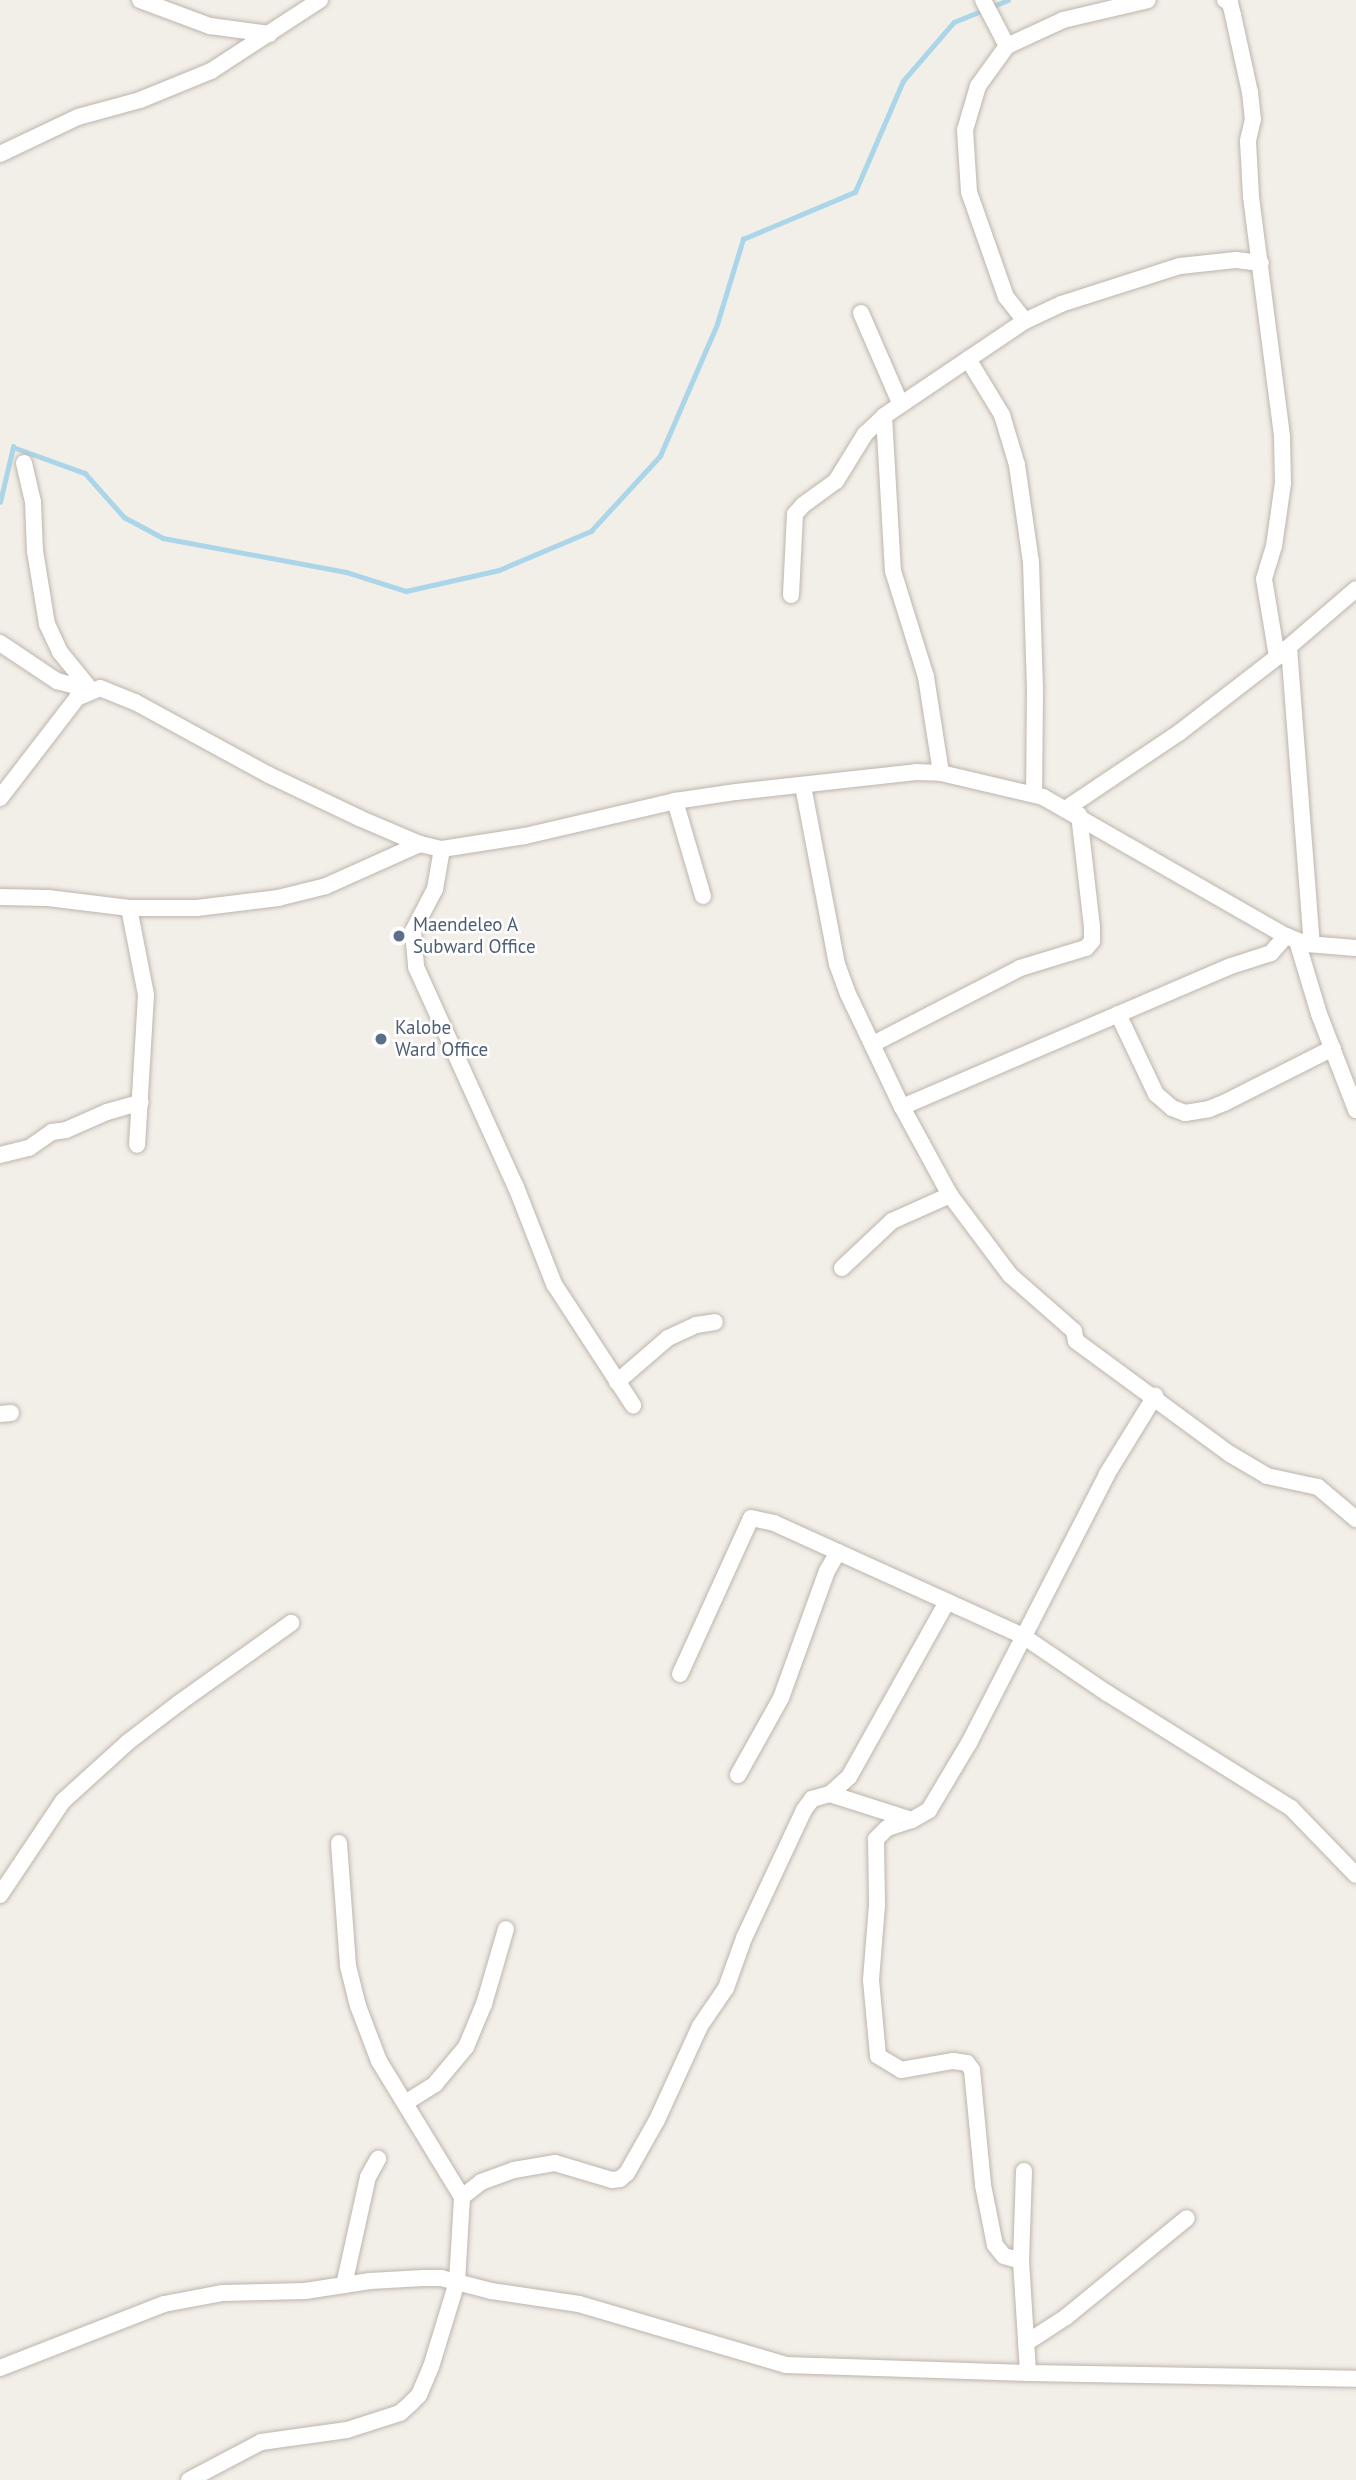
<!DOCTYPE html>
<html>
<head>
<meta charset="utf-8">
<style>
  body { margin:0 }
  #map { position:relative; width:1356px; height:2480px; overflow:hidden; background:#f2eee8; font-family:"PT Sans",sans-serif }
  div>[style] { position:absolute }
  .stream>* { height:4.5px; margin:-2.25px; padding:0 2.25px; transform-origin:2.25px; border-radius:2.25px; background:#abd5e8 }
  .roads { filter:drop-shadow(0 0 2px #bdb5ac) drop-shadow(0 0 2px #bdb5ac) }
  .street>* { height:16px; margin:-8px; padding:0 8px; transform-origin:8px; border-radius:8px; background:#fff }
  .dots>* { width:19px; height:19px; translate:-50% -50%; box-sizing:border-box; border:4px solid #fff; border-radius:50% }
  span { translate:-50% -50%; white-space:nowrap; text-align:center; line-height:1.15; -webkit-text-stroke:5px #fff; paint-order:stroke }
  .service-label { font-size:19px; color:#4e5e75 }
  .left { translate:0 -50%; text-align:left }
</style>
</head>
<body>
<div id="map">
  <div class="stream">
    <i style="left:991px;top:7px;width:18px;rotate:-22deg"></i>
    <i style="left:0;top:502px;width:57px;rotate:-76.7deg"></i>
    <i style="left:13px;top:447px;width:77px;rotate:19.9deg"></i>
    <i style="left:85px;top:473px;width:59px;rotate:48.4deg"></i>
    <i style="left:124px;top:517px;width:44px;rotate:28.3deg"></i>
    <i style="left:163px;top:538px;width:186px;rotate:10.5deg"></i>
    <i style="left:346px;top:572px;width:63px;rotate:17.6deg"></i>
    <i style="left:406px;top:591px;width:95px;rotate:-12.7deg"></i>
    <i style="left:499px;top:570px;width:100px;rotate:-23deg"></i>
    <i style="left:591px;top:531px;width:102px;rotate:-47.4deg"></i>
    <i style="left:660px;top:456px;width:144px;rotate:-66.6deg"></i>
    <i style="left:717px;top:324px;width:89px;rotate:-73deg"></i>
    <i style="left:743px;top:239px;width:121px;rotate:-22.8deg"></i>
    <i style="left:855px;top:192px;width:121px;rotate:-66.6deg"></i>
    <i style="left:903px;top:81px;width:78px;rotate:-49.2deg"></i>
    <i style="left:954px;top:22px;width:31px;rotate:-22deg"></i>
  </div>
  <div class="roads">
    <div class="street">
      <i style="left:140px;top:0;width:75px;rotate:20.4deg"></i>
      <i style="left:210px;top:26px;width:60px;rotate:7.7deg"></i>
      <i style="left:983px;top:0;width:52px;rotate:62.4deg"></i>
      <i style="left:1225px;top:0;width:6px;rotate:31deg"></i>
      <i style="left:1230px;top:3px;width:12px;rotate:76deg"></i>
      <i style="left:1233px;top:15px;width:79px;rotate:77.6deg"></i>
      <i style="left:1250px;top:92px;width:27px;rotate:84deg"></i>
      <i style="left:1253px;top:119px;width:23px;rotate:103deg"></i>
      <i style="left:1248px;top:141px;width:56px;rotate:86.9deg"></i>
      <i style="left:1251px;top:197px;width:242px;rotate:82.6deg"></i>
      <i style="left:1282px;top:437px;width:46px;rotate:88.8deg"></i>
      <i style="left:1283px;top:483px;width:64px;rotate:98.1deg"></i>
      <i style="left:1274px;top:546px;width:34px;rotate:107deg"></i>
      <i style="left:1264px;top:579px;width:79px;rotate:80.5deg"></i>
      <i style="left:0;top:154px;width:86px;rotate:-25.4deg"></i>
      <i style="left:78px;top:117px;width:64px;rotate:-15.3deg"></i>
      <i style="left:140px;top:100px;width:77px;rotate:-22.2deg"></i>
      <i style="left:211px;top:71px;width:130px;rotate:-33.1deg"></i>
      <i style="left:861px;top:313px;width:100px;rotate:66.5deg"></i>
      <i style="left:1025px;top:321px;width:31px;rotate:-128deg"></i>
      <i style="left:1006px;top:297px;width:111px;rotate:-109.4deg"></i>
      <i style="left:969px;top:192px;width:62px;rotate:-93.7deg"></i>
      <i style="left:965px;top:130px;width:46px;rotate:-73.5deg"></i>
      <i style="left:978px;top:86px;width:49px;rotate:-54.1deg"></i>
      <i style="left:1007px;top:46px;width:62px;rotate:-24.9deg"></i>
      <i style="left:1063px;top:20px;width:87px;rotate:-13.2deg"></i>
      <i style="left:968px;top:359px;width:66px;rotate:58.7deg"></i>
      <i style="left:1002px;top:415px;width:52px;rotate:73.3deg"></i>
      <i style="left:1017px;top:465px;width:98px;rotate:81.8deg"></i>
      <i style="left:1031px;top:562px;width:126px;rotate:88.2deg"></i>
      <i style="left:1035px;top:688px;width:105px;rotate:90.5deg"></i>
      <i style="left:884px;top:416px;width:155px;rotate:86.7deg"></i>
      <i style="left:893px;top:571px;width:111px;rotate:72.7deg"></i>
      <i style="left:926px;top:677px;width:97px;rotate:81.1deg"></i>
      <i style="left:24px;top:463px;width:40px;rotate:77deg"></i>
      <i style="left:33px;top:502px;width:49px;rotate:87.7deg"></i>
      <i style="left:35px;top:551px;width:74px;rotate:80.7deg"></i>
      <i style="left:47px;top:624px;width:31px;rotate:65deg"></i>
      <i style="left:60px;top:652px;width:49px;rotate:50.8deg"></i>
      <i style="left:791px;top:595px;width:81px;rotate:-87.2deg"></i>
      <i style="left:795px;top:514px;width:12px;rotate:-48deg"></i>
      <i style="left:803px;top:505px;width:41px;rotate:-36deg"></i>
      <i style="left:836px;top:481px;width:55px;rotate:-58.3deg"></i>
      <i style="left:865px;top:434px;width:26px;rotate:-43deg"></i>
      <i style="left:884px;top:416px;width:170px;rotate:-34deg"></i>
      <i style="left:1025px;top:321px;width:40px;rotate:-25deg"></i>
      <i style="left:1061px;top:304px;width:125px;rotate:-17.7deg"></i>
      <i style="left:1180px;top:266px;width:56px;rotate:-6.1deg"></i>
      <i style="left:1236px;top:260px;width:25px;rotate:7deg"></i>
      <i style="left:0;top:643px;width:69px;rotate:33.7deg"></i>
      <i style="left:57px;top:681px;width:35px;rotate:15deg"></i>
      <i style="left:1289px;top:648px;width:297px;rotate:85.6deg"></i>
      <i style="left:803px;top:786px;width:181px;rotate:79.2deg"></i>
      <i style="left:837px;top:964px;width:32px;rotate:70deg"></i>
      <i style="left:848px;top:994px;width:125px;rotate:64.5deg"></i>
      <i style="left:902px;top:1107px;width:100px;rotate:61.4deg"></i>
      <i style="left:950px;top:1195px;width:100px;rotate:53.1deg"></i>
      <i style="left:1010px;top:1275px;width:85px;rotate:41.2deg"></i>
      <i style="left:1074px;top:1331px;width:10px;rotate:79deg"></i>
      <i style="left:1076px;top:1341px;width:191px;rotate:36.3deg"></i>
      <i style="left:1230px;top:1454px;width:43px;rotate:30.7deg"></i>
      <i style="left:1267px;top:1476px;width:52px;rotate:12.2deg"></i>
      <i style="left:1318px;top:1487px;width:50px;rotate:40.1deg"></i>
      <i style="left:0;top:798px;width:126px;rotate:-52.4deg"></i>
      <i style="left:77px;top:698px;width:25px;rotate:-23deg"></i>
      <i style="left:100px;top:688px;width:38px;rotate:22deg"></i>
      <i style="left:135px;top:702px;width:153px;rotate:28.6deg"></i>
      <i style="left:269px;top:775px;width:100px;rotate:25.5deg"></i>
      <i style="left:359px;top:818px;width:66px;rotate:23.1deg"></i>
      <i style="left:420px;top:844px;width:23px;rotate:13deg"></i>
      <i style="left:442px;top:849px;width:84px;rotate:-8.9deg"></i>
      <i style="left:525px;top:836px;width:154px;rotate:-13.1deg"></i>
      <i style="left:675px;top:801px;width:62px;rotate:-8.4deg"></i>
      <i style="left:736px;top:792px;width:181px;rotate:-6.3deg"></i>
      <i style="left:916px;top:772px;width:25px;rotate:2deg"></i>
      <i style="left:941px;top:773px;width:105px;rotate:13.2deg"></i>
      <i style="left:1043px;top:797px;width:280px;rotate:29.8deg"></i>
      <i style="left:1286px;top:936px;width:22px;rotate:21deg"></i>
      <i style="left:1307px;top:944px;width:49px;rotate:4.7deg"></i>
      <i style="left:675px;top:801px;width:99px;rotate:73.6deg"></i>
      <i style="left:1067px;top:808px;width:136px;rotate:-33.9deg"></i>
      <i style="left:1180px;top:732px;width:123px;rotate:-37.7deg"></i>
      <i style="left:1277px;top:657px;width:104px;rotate:-40.7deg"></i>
      <i style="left:442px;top:849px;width:41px;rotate:99.9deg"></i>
      <i style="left:435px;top:889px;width:47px;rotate:117.6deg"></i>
      <i style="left:413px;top:931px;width:36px;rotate:85deg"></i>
      <i style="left:416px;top:967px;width:242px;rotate:65.6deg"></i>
      <i style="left:516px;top:1187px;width:104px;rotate:68.6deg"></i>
      <i style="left:554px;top:1284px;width:145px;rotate:56.9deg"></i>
      <i style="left:0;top:897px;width:48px;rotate:1.2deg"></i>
      <i style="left:48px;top:898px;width:82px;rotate:7deg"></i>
      <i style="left:129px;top:908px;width:68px"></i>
      <i style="left:197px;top:908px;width:82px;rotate:-7deg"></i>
      <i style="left:278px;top:898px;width:49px;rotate:-14deg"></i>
      <i style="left:326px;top:886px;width:103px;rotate:-24.1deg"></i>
      <i style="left:129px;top:908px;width:89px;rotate:78.9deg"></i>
      <i style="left:146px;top:995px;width:150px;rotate:93.4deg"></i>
      <i style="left:1297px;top:941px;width:76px;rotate:73.2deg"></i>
      <i style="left:1319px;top:1014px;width:103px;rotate:68.9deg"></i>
      <i style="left:1118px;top:1014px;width:89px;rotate:64.6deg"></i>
      <i style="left:1156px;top:1094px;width:21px;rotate:41deg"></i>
      <i style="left:1172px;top:1108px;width:14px;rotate:21deg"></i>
      <i style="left:1185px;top:1113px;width:24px;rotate:-9deg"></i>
      <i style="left:1209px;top:1109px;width:16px;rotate:-22deg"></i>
      <i style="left:1224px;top:1103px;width:122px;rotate:-26.8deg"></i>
      <i style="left:873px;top:1044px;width:165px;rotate:-27.3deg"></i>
      <i style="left:1020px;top:968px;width:69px;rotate:-16.9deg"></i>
      <i style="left:1086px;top:948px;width:9px;rotate:-49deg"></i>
      <i style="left:1092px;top:941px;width:14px;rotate:-90deg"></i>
      <i style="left:1092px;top:927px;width:113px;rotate:-96.6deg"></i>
      <i style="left:902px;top:1107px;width:358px;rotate:-23.2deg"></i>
      <i style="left:1231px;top:966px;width:42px;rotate:-18deg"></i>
      <i style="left:1271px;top:953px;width:23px;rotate:-49deg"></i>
      <i style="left:0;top:1155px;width:30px;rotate:-14deg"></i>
      <i style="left:29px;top:1148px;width:28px;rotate:-35deg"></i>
      <i style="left:52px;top:1132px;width:14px;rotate:-8deg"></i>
      <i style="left:66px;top:1130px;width:45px;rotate:-23.7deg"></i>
      <i style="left:107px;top:1112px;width:35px;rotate:-16deg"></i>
      <i style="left:842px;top:1268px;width:69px;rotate:-43.2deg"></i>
      <i style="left:892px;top:1221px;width:64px;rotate:-24.1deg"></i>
      <i style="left:617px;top:1382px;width:67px;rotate:-40.8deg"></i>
      <i style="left:668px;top:1338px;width:31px;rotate:-25deg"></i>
      <i style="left:696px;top:1325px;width:19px;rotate:-9deg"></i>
      <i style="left:0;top:1414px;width:11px;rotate:-5deg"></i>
      <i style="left:680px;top:1674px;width:171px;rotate:-65.5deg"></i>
      <i style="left:751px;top:1518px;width:24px;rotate:12deg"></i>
      <i style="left:774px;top:1523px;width:273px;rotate:24.4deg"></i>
      <i style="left:1023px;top:1636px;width:102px;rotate:34.2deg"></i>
      <i style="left:1107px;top:1693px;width:217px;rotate:32deg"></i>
      <i style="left:1291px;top:1808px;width:93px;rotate:45.9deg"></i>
      <i style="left:738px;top:1775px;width:88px;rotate:-60.8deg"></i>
      <i style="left:781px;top:1698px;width:135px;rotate:-70.1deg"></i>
      <i style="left:827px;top:1571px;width:22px;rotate:-60deg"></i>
      <i style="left:830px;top:1794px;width:25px;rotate:-42deg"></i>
      <i style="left:849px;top:1777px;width:201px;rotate:-60.8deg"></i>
      <i style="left:912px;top:1820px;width:26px;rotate:162deg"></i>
      <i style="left:887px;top:1828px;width:16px;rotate:135deg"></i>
      <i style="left:876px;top:1839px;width:66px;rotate:89.1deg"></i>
      <i style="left:877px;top:1905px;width:75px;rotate:94.6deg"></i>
      <i style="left:871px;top:1980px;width:76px;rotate:84.7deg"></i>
      <i style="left:878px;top:2056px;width:27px;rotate:31deg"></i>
      <i style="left:901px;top:2070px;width:53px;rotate:-9.8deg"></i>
      <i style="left:953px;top:2061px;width:14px;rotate:8deg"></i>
      <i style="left:967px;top:2063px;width:9px;rotate:54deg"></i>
      <i style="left:972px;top:2070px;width:116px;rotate:84.5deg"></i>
      <i style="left:983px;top:2185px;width:61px;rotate:78.7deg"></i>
      <i style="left:995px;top:2245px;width:14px;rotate:51deg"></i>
      <i style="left:1004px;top:2256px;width:18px;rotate:16deg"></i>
      <i style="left:339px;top:1843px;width:123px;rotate:85.8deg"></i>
      <i style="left:348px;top:1966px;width:41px;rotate:76deg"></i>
      <i style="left:358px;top:2006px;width:59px;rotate:69.1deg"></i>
      <i style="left:379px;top:2061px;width:159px;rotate:58.6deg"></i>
      <i style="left:0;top:1895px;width:113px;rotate:-56.2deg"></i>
      <i style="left:63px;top:1801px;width:88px;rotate:-42.2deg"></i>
      <i style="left:128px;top:1742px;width:64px;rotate:-37.4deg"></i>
      <i style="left:179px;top:1703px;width:138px;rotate:-35.5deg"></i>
      <i style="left:405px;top:2103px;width:36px;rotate:-32deg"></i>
      <i style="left:435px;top:2084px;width:48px;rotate:-50deg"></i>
      <i style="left:466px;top:2047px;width:47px;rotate:-67.3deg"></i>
      <i style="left:484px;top:2004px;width:78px;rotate:-73.7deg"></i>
      <i style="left:1024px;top:2171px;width:90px;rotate:91.9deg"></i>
      <i style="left:1021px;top:2261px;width:112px;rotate:86.4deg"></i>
      <i style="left:344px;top:2285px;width:111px;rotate:-77.5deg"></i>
      <i style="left:368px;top:2177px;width:21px;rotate:-61deg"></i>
      <i style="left:1026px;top:2343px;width:48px;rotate:-33deg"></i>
      <i style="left:1066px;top:2317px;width:156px;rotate:-39.3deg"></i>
      <i style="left:0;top:2368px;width:176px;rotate:-21.3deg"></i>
      <i style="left:164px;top:2304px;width:60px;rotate:-10.6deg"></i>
      <i style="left:223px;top:2293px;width:82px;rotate:-1.4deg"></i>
      <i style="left:305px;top:2291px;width:66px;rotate:-8.7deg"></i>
      <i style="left:370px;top:2281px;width:53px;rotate:-3.2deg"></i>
      <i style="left:423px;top:2278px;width:18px"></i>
      <i style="left:441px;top:2278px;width:52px;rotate:14.6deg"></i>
      <i style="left:491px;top:2291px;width:89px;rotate:8.4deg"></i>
      <i style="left:579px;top:2304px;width:216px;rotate:16.4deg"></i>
      <i style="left:786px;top:2365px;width:242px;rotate:1.9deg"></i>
      <i style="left:1028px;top:2373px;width:328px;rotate:1deg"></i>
      <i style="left:189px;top:2480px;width:81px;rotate:-27.8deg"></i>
      <i style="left:261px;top:2442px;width:87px;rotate:-7.9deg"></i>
      <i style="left:347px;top:2430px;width:56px;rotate:-17.8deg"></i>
      <i style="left:400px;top:2413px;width:15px;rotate:-42deg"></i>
      <i style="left:411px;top:2403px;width:11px;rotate:-45deg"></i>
      <i style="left:419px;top:2395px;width:30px;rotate:-67deg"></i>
      <i style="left:431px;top:2367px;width:89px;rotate:-73deg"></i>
      <i style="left:457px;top:2282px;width:85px;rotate:-86.6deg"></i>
      <i style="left:462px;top:2197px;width:24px;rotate:-38deg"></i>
      <i style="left:481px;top:2182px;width:35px;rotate:-20deg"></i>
      <i style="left:514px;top:2170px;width:42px;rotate:-9.7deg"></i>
      <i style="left:555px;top:2163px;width:59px;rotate:16.6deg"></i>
      <i style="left:612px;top:2180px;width:8px;rotate:-7deg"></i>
      <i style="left:620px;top:2179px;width:9px;rotate:-41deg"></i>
      <i style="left:627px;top:2173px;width:61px;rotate:-60.5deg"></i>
      <i style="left:657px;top:2120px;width:103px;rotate:-65.4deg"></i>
      <i style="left:700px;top:2026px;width:46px;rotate:-55.6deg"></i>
      <i style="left:726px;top:1988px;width:53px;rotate:-70.2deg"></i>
      <i style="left:744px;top:1938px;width:141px;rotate:-64.9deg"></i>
      <i style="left:804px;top:1810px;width:14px;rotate:-54deg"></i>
      <i style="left:812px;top:1799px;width:19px;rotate:-16deg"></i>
      <i style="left:830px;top:1794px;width:86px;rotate:17.6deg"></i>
      <i style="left:912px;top:1820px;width:20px;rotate:-30deg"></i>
      <i style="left:929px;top:1810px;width:78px;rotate:-59.2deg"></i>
      <i style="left:969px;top:1743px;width:302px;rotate:-62.8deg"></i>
      <i style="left:1107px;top:1474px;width:92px;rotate:-58.4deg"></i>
    </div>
  </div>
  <div class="dots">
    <i style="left:399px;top:936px;background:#5c6f8a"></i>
    <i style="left:381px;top:1039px;background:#5c6f8a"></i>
  </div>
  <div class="service-label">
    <span class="left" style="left:413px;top:936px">Maendeleo A<br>Subward Office</span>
    <span class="left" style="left:395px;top:1039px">Kalobe<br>Ward Office</span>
  </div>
</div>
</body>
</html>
